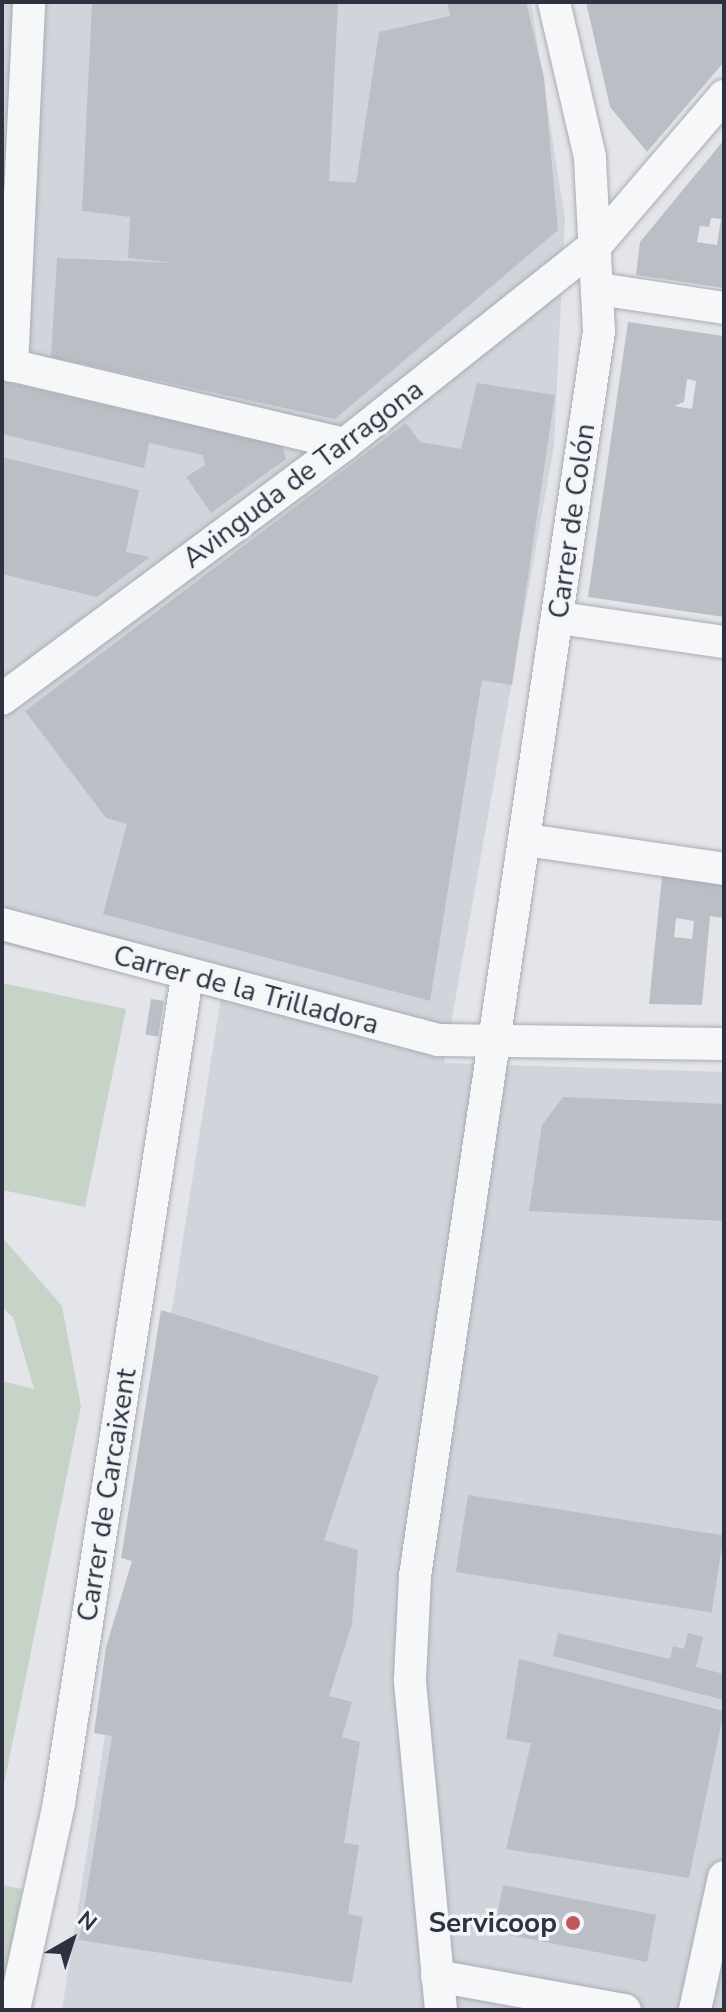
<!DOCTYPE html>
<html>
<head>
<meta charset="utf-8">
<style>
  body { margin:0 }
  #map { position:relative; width:726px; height:2012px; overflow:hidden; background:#e4e5ea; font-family:"Nunito Sans",sans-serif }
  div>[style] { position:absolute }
  .built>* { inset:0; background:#d2d4dc }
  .green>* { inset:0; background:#c7d3c6 }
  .building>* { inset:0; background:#bcbec6; transform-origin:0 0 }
  .roads { filter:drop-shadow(0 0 2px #a9acb4) drop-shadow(0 0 2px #a9acb4) }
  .minor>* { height:32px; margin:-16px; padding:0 16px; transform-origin:16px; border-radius:16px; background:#f6f7f9 }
  .dots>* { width:22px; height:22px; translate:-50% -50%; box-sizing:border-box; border:4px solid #f3f5f8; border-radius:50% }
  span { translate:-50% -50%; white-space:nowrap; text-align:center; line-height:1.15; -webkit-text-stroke:7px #f3f5f8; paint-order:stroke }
  .street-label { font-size:28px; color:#2d3241 }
  .poi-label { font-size:28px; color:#2d3241; font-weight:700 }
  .right { translate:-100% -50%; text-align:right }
  .frame { position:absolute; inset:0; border:4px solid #2d3241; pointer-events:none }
  .north { position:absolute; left:32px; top:1900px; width:80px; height:80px; -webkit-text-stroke:6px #f3f5f8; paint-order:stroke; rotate:39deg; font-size:22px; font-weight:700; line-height:32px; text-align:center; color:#2d3241 }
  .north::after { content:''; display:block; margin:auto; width:28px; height:36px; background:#2d3241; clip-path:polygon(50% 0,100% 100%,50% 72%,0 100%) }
</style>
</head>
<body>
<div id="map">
  <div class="built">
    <i style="clip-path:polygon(2px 2px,531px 2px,565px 219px,554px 446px,444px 1063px,724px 1072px,724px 2010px,62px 2010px,221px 997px,2px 944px)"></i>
  </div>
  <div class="green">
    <i style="clip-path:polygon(2px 983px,126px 1009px,85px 1207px,2px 1190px)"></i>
    <i style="clip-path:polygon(2px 1237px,62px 1306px,81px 1406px,2px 1794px,2px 1381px,34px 1389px,13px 1317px,2px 1308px)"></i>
    <i style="clip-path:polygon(2px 1885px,22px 1889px,2px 1999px)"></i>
  </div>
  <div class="building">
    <i style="clip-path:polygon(92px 2px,338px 2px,329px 181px,356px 183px,379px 32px,450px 16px,447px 2px,526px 2px,544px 77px,558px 230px,335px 419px,51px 357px,57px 258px,175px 263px,128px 258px,130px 217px,82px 211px)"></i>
    <i style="clip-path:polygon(586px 2px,724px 2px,724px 62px,647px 152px,610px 107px)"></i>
    <i style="clip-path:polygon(evenodd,724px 140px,724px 288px,636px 275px,640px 242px,724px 140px,711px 218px,721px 219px,717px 245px,697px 242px,700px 226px,709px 227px,711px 218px)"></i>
    <i style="clip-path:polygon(evenodd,628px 322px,724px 336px,724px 617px,588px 597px,628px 322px,687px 379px,696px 381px,692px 409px,674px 406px,684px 402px,687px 379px)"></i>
    <i style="clip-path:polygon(2px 381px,282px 446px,286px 459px,211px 513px,186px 477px,205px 465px,203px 455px,149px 443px,144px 468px,2px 434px)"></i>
    <i style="clip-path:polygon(477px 383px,555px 395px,512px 685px,482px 680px,430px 1001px,103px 914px,127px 824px,106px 818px,25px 711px,406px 423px,420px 442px,461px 449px)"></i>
    <i style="clip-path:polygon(2px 457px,139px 490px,126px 552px,150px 557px,97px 597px,2px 574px)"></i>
    <i style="clip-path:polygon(evenodd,662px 876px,724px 885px,724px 918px,710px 916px,702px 1005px,649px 1004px,662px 876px,676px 918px,694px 921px,692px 939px,674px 937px,676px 918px)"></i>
    <i style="left:151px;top:999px;width:13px;height:36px;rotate:9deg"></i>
    <i style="clip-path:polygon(563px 1097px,724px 1104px,724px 1221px,529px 1211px,542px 1125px)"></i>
    <i style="clip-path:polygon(161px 1310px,379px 1376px,324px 1540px,358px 1550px,352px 1624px,329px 1696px,352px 1702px,342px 1737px,360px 1742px,344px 1843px,359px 1845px,348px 1914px,363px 1917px,352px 1983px,79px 1940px,112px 1736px,94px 1733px,106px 1647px,132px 1561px,121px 1558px)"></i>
    <i style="left:468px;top:1495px;width:259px;height:78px;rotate:9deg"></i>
    <i style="clip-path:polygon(558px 1633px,670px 1659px,673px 1646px,684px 1649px,688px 1633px,703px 1637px,696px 1667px,724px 1674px,724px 1700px,553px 1656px)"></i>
    <i style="clip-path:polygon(519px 1659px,724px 1711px,689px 1878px,506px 1849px,531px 1743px,506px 1739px)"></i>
    <i style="left:503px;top:1885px;width:156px;height:48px;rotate:11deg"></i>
  </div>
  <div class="roads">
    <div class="minor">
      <i style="left:599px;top:289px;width:126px;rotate:8.6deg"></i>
      <i style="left:2px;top:363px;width:352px;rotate:13.3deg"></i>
      <i style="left:12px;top:366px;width:364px;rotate:-87.3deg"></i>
      <i style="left:559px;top:618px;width:167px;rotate:8.3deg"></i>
      <i style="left:2px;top:699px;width:427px;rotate:-36.6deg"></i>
      <i style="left:345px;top:444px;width:323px;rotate:-38.5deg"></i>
      <i style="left:598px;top:243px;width:194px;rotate:-49.4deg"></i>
      <i style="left:526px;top:840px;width:200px;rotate:8.3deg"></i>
      <i style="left:2px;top:924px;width:451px;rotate:14.9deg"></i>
      <i style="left:438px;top:1040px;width:286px;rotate:0.8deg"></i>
      <i style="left:437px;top:1976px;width:191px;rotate:10.3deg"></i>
      <i style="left:14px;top:2010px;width:212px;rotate:-77.7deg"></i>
      <i style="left:59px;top:1803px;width:836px;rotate:-81.19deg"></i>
      <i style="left:441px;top:2010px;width:332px;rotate:-95.4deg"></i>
      <i style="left:410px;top:1679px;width:103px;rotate:-87.2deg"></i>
      <i style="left:415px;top:1576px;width:1259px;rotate:-81.59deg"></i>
      <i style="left:599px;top:331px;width:174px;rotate:-93deg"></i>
      <i style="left:590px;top:157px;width:159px;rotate:-103.1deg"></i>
      <i style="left:695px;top:2010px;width:136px;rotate:-77.7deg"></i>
    </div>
  </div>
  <div class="dots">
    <i style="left:573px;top:1923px;background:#c05859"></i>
  </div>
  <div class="street-label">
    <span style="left:303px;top:474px;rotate:-37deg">Avinguda de Tarragona</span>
    <span style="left:572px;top:521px;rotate:-82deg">Carrer de Colón</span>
    <span style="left:246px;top:990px;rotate:15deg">Carrer de la Trilladora</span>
    <span style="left:107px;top:1495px;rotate:-81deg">Carrer de Carcaixent</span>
  </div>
  <div class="poi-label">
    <span class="right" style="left:557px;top:1923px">Servicoop</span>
  </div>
  <div class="frame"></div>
  <div class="north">N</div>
</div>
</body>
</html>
